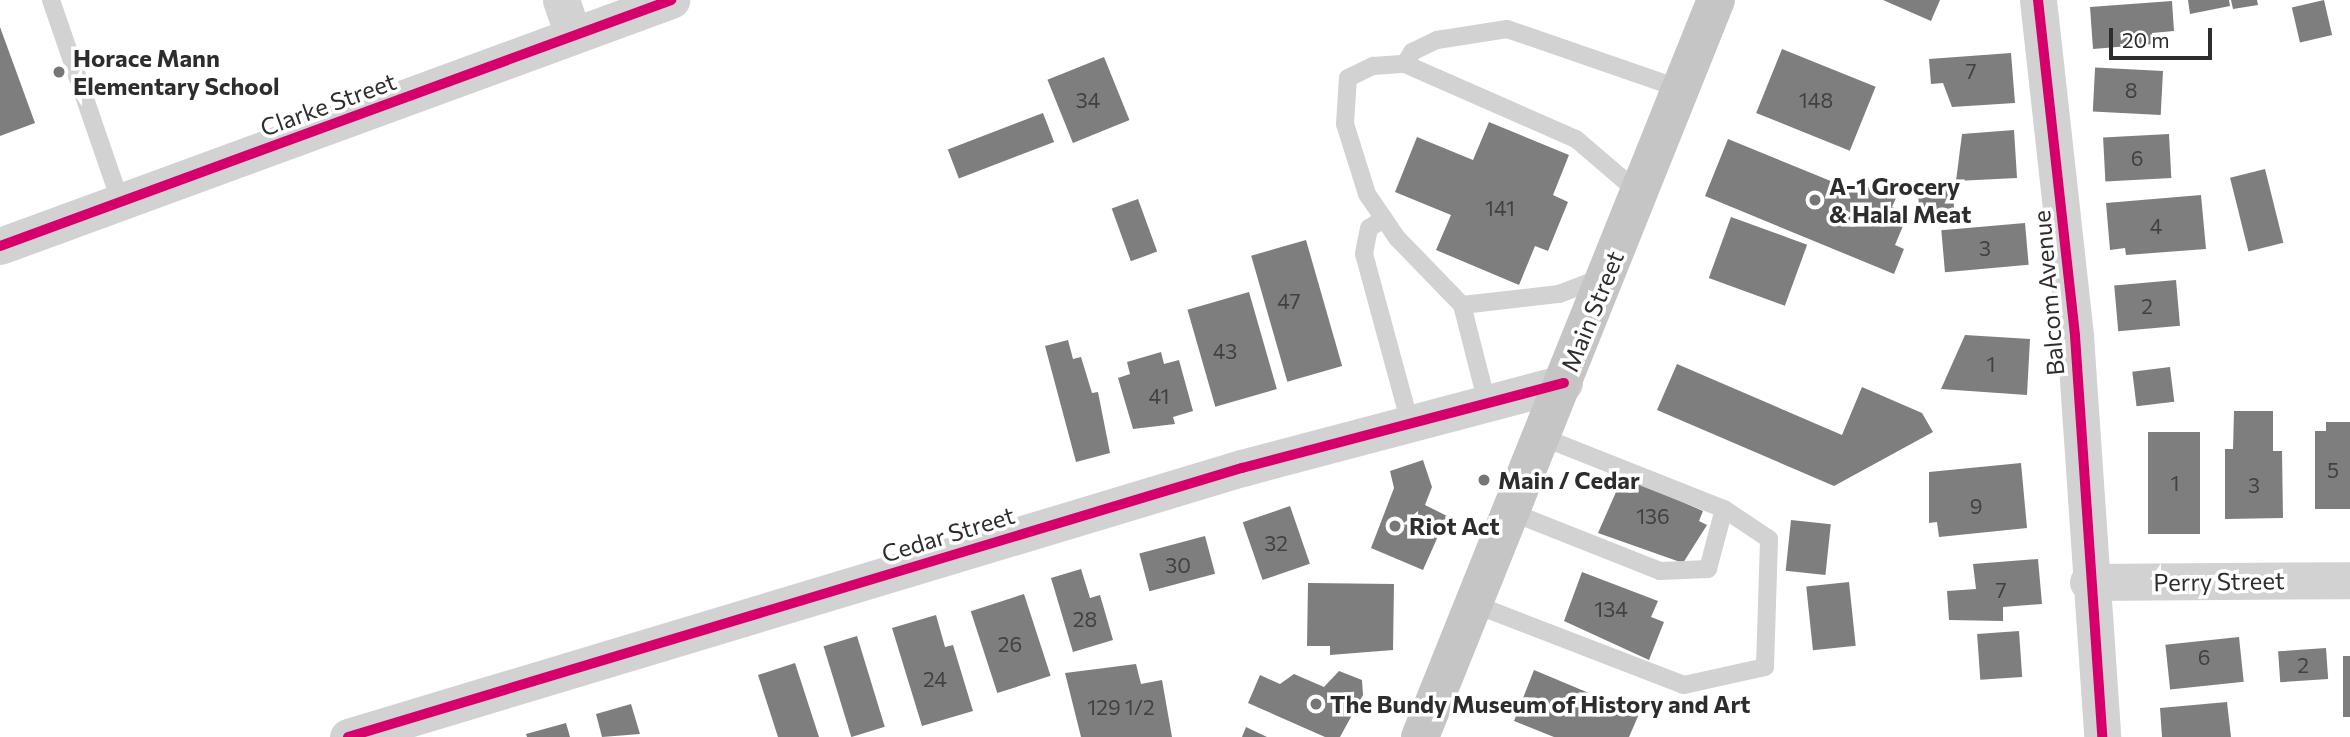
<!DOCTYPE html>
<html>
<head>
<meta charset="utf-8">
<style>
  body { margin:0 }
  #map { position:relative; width:2350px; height:737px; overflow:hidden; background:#fff; font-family:Commissioner,sans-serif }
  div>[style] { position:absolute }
  .building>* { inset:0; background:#7e7e7e; transform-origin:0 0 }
  .lane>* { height:18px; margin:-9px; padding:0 9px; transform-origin:9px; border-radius:9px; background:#d2d2d2 }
  .street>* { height:37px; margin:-18.5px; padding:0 18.5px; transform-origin:18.5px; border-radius:18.5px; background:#d2d2d2 }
  .primary>* { height:38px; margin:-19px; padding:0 19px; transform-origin:19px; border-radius:19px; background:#c5c5c5 }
  .cycleway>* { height:10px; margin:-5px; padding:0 5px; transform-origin:5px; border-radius:5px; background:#d6006c }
  .dots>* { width:19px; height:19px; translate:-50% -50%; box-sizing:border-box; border:4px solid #fff; border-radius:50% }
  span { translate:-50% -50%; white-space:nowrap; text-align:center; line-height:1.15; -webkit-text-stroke:7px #fff; paint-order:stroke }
  .number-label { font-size:21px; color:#414141 }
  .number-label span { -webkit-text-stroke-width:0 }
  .poi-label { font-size:24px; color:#2d2d2d; font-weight:700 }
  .left { translate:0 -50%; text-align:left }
  .street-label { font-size:24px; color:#2d2d2d }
  .scale { position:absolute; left:2109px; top:28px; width:103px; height:32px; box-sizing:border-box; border:4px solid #2d2d2d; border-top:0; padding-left:9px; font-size:21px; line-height:24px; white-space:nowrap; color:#2d2d2d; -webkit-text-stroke:5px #fff; paint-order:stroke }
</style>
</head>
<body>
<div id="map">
  <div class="building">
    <i style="clip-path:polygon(1883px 0,1940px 0,1931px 21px)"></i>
    <i style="clip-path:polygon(2188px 0,2229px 0,2230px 6px,2190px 14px)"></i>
    <i style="clip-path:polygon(2231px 0,2257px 0,2258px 5px,2233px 9px)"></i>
    <i style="left:2324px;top:0;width:36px;height:33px;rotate:77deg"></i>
    <i style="clip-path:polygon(2172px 1px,2174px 31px,2152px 33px,2153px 44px,2093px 49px,2090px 7px)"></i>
    <i style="clip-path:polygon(0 27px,35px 123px,0 136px)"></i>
    <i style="left:1782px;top:49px;width:101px;height:69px;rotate:22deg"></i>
    <i style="clip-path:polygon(2011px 53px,2015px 103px,1952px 107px,1943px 83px,1931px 84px,1929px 59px)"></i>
    <i style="left:1104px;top:57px;width:68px;height:61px;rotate:68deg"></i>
    <i style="left:2163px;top:71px;width:44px;height:68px;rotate:93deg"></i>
    <i style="left:1043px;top:113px;width:31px;height:102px;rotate:69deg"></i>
    <i style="clip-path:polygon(1489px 122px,1569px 155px,1553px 195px,1568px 202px,1548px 251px,1535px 246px,1519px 285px,1436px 250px,1451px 215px,1395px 192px,1417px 137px,1473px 160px)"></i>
    <i style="clip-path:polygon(2014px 130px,2017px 178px,1956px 181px,1962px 134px)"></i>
    <i style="left:2169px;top:134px;width:44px;height:66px;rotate:87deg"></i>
    <i style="clip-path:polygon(1728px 139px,1865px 195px,1868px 187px,1896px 198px,1892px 207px,1903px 211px,1903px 226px,1895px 245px,1904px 249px,1894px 274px,1705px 196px)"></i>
    <i style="left:2265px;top:169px;width:76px;height:36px;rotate:76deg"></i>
    <i style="left:1953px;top:188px;width:34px;height:35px;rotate:87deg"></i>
    <i style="clip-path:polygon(2201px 195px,2206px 249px,2126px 255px,2125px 248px,2110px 250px,2106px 203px)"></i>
    <i style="left:1138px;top:199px;width:56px;height:28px;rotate:70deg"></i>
    <i style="left:1731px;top:217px;width:81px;height:65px;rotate:20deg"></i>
    <i style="left:2025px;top:223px;width:42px;height:84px;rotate:85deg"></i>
    <i style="left:1306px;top:240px;width:131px;height:57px;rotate:74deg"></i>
    <i style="left:2176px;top:280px;width:46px;height:62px;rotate:85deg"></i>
    <i style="left:1249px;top:292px;width:101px;height:64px;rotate:74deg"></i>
    <i style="clip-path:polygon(1965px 335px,2030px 339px,2027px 395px,1941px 389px)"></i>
    <i style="clip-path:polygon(1068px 340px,1073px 359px,1081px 357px,1092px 393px,1098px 392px,1110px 453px,1076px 462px,1045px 346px)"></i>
    <i style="clip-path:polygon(1161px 352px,1164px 364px,1179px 360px,1193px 411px,1173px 417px,1175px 424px,1133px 429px,1118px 378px,1130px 374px,1127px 362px)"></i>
    <i style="clip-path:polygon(1677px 364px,1842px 435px,1862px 387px,1922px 413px,1933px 432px,1834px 486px,1657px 410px)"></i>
    <i style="left:2170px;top:367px;width:35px;height:38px;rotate:83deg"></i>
    <i style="clip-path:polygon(2234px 411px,2273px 411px,2273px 451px,2282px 451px,2283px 518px,2225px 519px,2225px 449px,2233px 449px)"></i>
    <i style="clip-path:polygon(2326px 422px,2350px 422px,2350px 509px,2315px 509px,2315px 431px,2326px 431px)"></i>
    <i style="left:2148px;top:432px;width:52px;height:102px"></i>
    <i style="clip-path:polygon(1423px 460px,1432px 487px,1425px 505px,1447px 516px,1423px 570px,1371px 548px,1394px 488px,1390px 471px)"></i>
    <i style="clip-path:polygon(2021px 463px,2027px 528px,1939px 537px,1937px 522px,1929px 523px,1929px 472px)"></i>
    <i style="clip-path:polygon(1623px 476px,1703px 511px,1699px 521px,1707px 525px,1683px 563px,1598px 533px)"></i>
    <i style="left:1290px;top:506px;width:61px;height:50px;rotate:71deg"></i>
    <i style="left:1791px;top:520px;width:40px;height:51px;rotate:6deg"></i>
    <i style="left:1205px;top:536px;width:39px;height:68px;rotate:75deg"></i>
    <i style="clip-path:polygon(2038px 559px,2042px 604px,2003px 607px,2003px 621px,1949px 620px,1947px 591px,1976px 589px,1973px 564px)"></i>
    <i style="clip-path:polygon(1081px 569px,1090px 598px,1100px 595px,1113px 640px,1073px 652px,1051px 578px)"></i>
    <i style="clip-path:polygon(1582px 572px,1658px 601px,1651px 617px,1664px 622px,1649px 660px,1564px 621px)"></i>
    <i style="left:1849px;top:582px;width:64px;height:43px;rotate:84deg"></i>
    <i style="clip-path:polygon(1308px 583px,1394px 584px,1393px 650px,1330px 655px,1330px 646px,1307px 646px)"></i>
    <i style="left:1024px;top:594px;width:86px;height:56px;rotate:72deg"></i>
    <i style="clip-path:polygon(936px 615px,945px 647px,953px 645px,973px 711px,922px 726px,892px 628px)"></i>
    <i style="left:2019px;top:631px;width:46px;height:42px;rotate:86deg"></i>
    <i style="left:857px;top:636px;width:95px;height:35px;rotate:73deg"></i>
    <i style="left:2239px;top:637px;width:45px;height:74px;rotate:84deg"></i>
    <i style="left:2326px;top:648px;width:31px;height:48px;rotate:86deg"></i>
    <i style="left:2343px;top:656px;width:7px;height:61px"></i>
    <i style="clip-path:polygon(795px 663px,819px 737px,778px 737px,758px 675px)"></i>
    <i style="clip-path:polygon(1136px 664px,1141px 684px,1162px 680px,1172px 737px,1081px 737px,1065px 673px)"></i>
    <i style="clip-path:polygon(1534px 670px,1639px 714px,1629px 737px,1554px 737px,1514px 721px)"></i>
    <i style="clip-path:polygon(1339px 671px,1362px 680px,1363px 695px,1340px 737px,1325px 737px,1248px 703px,1260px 675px,1280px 684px,1294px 674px,1324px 687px)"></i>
    <i style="clip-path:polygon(2227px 702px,2231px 737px,2162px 737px,2160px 708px)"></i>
    <i style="clip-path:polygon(631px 704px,640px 734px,602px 737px,596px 714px)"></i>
    <i style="clip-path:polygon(566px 723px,570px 737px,527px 737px,526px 734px)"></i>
    <i style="clip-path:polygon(1246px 727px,1267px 737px,1242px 737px)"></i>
  </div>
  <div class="lane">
    <i style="left:51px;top:0;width:215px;rotate:71deg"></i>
    <i style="left:1405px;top:64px;width:14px;rotate:-60deg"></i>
    <i style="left:1412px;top:52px;width:28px;rotate:-26deg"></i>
    <i style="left:1437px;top:40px;width:71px;rotate:-8.9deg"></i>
    <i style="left:1507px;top:29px;width:184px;rotate:19deg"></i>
    <i style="left:1384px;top:219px;width:17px;rotate:149deg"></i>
    <i style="left:1369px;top:228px;width:26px;rotate:101deg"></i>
    <i style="left:1364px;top:254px;width:175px;rotate:74.8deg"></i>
    <i style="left:1462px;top:305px;width:98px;rotate:-6.5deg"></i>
    <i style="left:1559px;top:294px;width:45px;rotate:-20.9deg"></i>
    <i style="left:1487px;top:403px;width:101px;rotate:-104.3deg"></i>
    <i style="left:1462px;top:305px;width:93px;rotate:-134.1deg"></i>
    <i style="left:1397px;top:238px;width:53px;rotate:-124.3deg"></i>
    <i style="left:1367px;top:194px;width:73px;rotate:-107.4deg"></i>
    <i style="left:1345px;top:124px;width:46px;rotate:-86.3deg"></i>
    <i style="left:1348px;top:78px;width:28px;rotate:-26deg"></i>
    <i style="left:1373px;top:66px;width:32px;rotate:-4deg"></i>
    <i style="left:1405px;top:64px;width:187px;rotate:23.7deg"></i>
    <i style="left:1576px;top:139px;width:83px;rotate:40.6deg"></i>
    <i style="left:1511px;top:512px;width:160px;rotate:21.6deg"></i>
    <i style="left:1660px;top:571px;width:48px;rotate:-2.4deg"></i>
    <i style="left:1708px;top:569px;width:62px;rotate:-75.1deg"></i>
    <i style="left:1474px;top:604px;width:225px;rotate:21.1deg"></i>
    <i style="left:1684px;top:685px;width:83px;rotate:-12.5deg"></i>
    <i style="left:1765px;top:667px;width:128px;rotate:-88.2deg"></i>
    <i style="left:1769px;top:539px;width:54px;rotate:-146.3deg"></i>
    <i style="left:1724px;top:509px;width:196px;rotate:-158.4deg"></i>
  </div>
  <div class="street">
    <i style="left:561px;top:0;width:37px;rotate:71deg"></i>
    <i style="left:2038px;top:0;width:338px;rotate:83.7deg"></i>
    <i style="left:2075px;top:336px;width:402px;rotate:86.1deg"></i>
    <i style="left:0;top:246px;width:715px;rotate:-20.13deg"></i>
    <i style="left:2088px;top:582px;width:262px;rotate:-0.4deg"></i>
    <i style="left:348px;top:737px;width:934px;rotate:-16.75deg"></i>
    <i style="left:1242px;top:468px;width:333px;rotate:-14.8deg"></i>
  </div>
  <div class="primary">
    <i style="left:1420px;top:737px;width:794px;rotate:-68.12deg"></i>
  </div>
  <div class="cycleway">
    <i style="left:2038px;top:0;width:338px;rotate:83.7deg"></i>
    <i style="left:2075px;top:336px;width:402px;rotate:86.1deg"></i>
    <i style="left:0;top:246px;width:715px;rotate:-20.13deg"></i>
    <i style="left:348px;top:737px;width:934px;rotate:-16.75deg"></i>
    <i style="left:1242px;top:468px;width:333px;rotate:-14.8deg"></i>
  </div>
  <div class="dots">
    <i style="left:59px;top:72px;background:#767676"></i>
    <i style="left:1815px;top:200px;background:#767676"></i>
    <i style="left:1484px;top:480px;background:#767676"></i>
    <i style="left:1395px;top:526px;background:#767676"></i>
    <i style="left:1316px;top:704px;background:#767676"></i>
  </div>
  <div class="number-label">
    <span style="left:1971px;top:71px">7</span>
    <span style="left:2131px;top:90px">8</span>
    <span style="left:1088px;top:100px">34</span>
    <span style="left:1816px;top:100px">148</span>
    <span style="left:2137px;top:158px">6</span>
    <span style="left:1500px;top:208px">141</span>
    <span style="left:2156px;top:226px">4</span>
    <span style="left:1985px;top:248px">3</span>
    <span style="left:1289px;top:301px">47</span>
    <span style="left:2147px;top:306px">2</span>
    <span style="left:1225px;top:351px">43</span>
    <span style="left:1991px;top:364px">1</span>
    <span style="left:1159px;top:396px">41</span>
    <span style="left:2333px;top:470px">5</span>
    <span style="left:2175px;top:483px">1</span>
    <span style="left:2254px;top:485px">3</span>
    <span style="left:1976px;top:506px">9</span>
    <span style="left:1653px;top:516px">136</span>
    <span style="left:1276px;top:543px">32</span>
    <span style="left:1178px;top:565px">30</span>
    <span style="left:2001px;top:590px">7</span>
    <span style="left:1611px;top:609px">134</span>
    <span style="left:1085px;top:619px">28</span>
    <span style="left:1010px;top:644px">26</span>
    <span style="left:2204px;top:657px">6</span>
    <span style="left:2303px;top:665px">2</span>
    <span style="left:935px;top:679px">24</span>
    <span style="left:1121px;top:707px">129 1/2</span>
  </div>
  <div class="poi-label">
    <span class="left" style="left:73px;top:72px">Horace Mann<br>Elementary School</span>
    <span class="left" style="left:1829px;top:200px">A-1 Grocery<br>&amp; Halal Meat</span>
    <span class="left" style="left:1498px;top:480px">Main / Cedar</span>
    <span class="left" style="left:1409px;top:526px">Riot Act</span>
    <span class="left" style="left:1330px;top:704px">The Bundy Museum of History and Art</span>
  </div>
  <div class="street-label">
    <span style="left:328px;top:104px;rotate:-20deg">Clarke Street</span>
    <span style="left:2048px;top:293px;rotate:-95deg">Balcom Avenue</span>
    <span style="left:1592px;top:311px;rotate:-68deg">Main Street</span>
    <span style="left:948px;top:534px;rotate:-17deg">Cedar Street</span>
    <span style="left:2219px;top:581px;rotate:-1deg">Perry Street</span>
  </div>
  <div class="scale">20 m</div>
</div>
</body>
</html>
